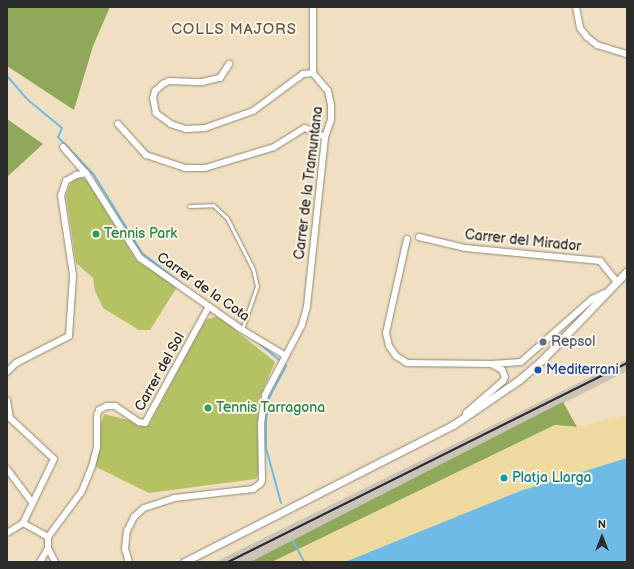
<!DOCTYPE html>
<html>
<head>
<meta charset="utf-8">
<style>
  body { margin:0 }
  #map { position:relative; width:634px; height:569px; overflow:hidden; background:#f0e0c1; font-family:"Balsamiq Sans",sans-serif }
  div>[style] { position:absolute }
  .industrial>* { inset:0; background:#cbc3b8 }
  .green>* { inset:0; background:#b4c264 }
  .forest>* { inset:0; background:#8fa85a }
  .sand>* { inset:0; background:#eeda9e }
  .water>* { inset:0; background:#6fbbe8 }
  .stream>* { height:2px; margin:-1px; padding:0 1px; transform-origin:1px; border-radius:1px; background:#6fbbe8 }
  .roads { filter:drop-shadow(0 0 1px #8e8676) drop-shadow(0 0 1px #8e8676) }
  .service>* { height:3px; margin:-1.5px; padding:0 1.5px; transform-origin:1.5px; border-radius:1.5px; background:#fff }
  .minor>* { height:6px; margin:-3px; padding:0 3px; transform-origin:3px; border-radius:3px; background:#fff }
  .tertiary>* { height:7px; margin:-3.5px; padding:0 3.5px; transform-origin:3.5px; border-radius:3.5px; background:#fff }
  .rail>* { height:2px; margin:-1px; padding:0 1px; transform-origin:1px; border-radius:1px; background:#2b2b2b }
  .dots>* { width:11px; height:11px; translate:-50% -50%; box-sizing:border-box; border:2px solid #fcf5e5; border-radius:50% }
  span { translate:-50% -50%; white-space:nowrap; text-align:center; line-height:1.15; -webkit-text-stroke:4px #fcf5e5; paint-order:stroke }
  .street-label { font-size:14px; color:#2b2b2b }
  .leisure-label { font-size:14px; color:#27864d }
  .left { translate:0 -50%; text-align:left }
  .service-label { font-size:14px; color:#4e5e75 }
  .transit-label { font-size:14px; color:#164399 }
  .culture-label { font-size:14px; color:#0d838f }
  .neighbourhood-label { font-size:15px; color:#69544d; letter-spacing:1px }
  .frame { position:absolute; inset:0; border:8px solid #2b2b2b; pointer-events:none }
  .north { position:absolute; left:582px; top:517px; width:40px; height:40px; -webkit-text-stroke:3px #fcf5e5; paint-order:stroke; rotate:0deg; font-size:11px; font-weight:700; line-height:16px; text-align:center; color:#2b2b2b }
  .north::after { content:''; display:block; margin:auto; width:14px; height:18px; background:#2b2b2b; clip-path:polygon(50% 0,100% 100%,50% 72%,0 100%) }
</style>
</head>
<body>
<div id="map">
  <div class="industrial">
    <i style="clip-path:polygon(627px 359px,627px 371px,250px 562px,215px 562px)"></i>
  </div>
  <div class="green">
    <i style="clip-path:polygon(76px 178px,83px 178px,88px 182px,136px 260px,177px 287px,150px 330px,139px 330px,103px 308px,95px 291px,93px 278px,76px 263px,66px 195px,72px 180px)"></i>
    <i style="clip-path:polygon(218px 316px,275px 362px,258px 402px,260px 471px,256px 479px,149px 493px,96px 467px,101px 424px,104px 414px,149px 425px,205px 320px)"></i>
  </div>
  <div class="forest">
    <i style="clip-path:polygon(7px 7px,110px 7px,93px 46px,74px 110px,7px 66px)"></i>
    <i style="clip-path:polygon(7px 119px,43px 144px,7px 177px)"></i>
    <i style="clip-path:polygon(563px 402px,577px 427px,555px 425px,272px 562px,250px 562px)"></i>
  </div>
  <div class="sand">
    <i style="clip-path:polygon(627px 415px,627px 458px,520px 491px,345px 562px,272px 562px,555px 425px,577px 427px)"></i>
  </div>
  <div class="water">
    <i style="clip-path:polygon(627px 458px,627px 562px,345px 562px,520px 491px)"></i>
  </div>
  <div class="stream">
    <i style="left:7px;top:76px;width:32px;rotate:49deg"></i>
    <i style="left:28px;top:100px;width:44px;rotate:39.5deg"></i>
    <i style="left:62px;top:128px;width:10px;rotate:114deg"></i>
    <i style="left:58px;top:137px;width:52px;rotate:46.5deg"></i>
    <i style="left:94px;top:175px;width:92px;rotate:58.4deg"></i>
    <i style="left:142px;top:253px;width:51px;rotate:37.8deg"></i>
    <i style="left:260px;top:344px;width:34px;rotate:40deg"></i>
    <i style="left:286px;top:366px;width:36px;rotate:118deg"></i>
    <i style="left:269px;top:398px;width:22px;rotate:98deg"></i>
    <i style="left:266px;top:420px;width:28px;rotate:90deg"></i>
    <i style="left:266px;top:448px;width:57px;rotate:74.7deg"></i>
    <i style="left:293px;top:541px;width:24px;rotate:62deg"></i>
  </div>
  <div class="roads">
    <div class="service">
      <i style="left:189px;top:206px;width:24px;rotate:-2deg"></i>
      <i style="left:213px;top:205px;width:19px;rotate:43deg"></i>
      <i style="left:227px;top:218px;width:57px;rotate:63deg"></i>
      <i style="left:253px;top:269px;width:17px;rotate:77deg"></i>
      <i style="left:257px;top:286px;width:46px;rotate:109.2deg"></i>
    </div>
    <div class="minor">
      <i style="left:313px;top:7px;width:66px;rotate:90deg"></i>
      <i style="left:576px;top:7px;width:21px;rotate:79deg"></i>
      <i style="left:580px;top:28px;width:11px;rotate:52deg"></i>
      <i style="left:587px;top:37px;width:13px;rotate:39deg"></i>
      <i style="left:597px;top:45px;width:31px;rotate:17deg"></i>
      <i style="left:118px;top:124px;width:42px;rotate:47.9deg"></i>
      <i style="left:146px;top:155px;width:41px;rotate:18.4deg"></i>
      <i style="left:185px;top:168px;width:20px"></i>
      <i style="left:205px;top:168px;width:72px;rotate:-16.9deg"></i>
      <i style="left:274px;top:147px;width:36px;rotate:-32deg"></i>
      <i style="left:305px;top:128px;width:22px;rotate:24deg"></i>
      <i style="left:63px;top:147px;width:35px;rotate:49deg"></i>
      <i style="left:86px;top:173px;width:101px;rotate:57.6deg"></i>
      <i style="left:140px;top:258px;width:123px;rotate:35.1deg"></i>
      <i style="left:241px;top:329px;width:52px;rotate:31deg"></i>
      <i style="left:419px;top:237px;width:47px;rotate:13.4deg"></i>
      <i style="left:465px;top:248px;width:136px;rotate:5.5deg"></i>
      <i style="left:600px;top:261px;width:26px;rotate:51deg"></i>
      <i style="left:407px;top:239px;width:96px;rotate:102.6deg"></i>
      <i style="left:386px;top:333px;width:13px;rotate:77deg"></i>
      <i style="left:389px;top:346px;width:12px;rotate:55deg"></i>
      <i style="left:396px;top:356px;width:13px;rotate:32deg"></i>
      <i style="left:407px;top:363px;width:85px;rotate:0.7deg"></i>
      <i style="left:492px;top:364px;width:29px;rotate:-4deg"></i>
      <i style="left:521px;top:362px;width:95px;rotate:-41.6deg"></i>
      <i style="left:592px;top:299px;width:14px;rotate:-25deg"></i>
      <i style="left:7px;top:372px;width:13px;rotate:-45deg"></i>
      <i style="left:16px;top:363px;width:59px;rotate:-27deg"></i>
      <i style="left:69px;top:336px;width:61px;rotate:-86.2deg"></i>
      <i style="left:73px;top:275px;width:80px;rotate:-98.6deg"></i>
      <i style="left:61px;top:196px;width:16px;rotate:-72deg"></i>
      <i style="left:66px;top:181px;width:12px;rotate:-31deg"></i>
      <i style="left:76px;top:175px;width:10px;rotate:-11deg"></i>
      <i style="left:7px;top:400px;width:18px;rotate:81deg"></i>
      <i style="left:10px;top:418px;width:60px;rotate:43deg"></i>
      <i style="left:54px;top:459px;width:71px;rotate:115.8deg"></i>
      <i style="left:466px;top:413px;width:49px;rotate:-40.9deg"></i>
      <i style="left:503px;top:381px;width:4px;rotate:-63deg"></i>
      <i style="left:505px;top:377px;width:8px;rotate:-113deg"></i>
      <i style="left:502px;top:370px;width:10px;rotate:-151deg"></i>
      <i style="left:7px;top:469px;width:41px;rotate:52.9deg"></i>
      <i style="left:23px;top:523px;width:29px;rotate:29deg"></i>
      <i style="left:7px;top:533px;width:19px;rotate:-32deg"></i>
      <i style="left:48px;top:548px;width:16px;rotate:63deg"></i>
      <i style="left:40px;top:562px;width:16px;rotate:-60deg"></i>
      <i style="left:48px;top:548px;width:11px;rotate:-90deg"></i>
      <i style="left:48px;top:537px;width:57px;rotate:-53.5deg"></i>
      <i style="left:82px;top:491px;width:27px;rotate:-68deg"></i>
      <i style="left:92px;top:466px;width:20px;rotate:-75deg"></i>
      <i style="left:97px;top:447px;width:32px;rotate:-90deg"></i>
      <i style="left:97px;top:415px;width:5px;rotate:-68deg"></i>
      <i style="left:99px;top:410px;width:9px;rotate:-27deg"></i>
      <i style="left:107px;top:406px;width:8px"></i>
      <i style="left:115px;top:406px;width:29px;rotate:34deg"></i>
      <i style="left:139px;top:422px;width:6px;rotate:9deg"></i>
      <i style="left:145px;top:423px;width:133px;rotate:-61.3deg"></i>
      <i style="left:129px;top:562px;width:14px;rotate:-107deg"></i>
      <i style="left:125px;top:549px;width:18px;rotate:-84deg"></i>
      <i style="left:127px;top:531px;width:16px;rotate:-63deg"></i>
      <i style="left:134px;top:517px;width:13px;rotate:-42deg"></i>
      <i style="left:144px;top:508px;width:32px;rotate:-18deg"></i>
      <i style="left:174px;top:498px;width:80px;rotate:-6.5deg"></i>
      <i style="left:253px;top:489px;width:9px;rotate:-36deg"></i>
      <i style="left:260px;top:484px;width:4px;rotate:-63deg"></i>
      <i style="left:262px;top:480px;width:56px;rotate:-91deg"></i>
      <i style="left:261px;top:424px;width:29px;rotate:-82deg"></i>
      <i style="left:265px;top:395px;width:79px;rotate:-62.1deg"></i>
      <i style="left:302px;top:325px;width:20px;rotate:-75deg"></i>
      <i style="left:307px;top:306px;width:170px;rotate:-83.9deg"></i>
      <i style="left:325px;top:137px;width:18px;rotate:-71deg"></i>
      <i style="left:331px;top:120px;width:15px;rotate:-90deg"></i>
      <i style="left:331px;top:105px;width:14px;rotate:-102deg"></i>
      <i style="left:328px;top:91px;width:23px;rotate:-130deg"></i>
      <i style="left:313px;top:73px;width:10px;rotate:174deg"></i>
      <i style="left:303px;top:74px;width:62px;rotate:143.5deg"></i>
      <i style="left:253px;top:111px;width:51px;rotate:160.5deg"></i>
      <i style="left:205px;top:128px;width:19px;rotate:177deg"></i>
      <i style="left:186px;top:129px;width:16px;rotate:-162deg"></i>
      <i style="left:171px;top:124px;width:19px;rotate:-144deg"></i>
      <i style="left:156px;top:113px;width:15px;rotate:-101deg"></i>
      <i style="left:153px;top:98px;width:7px;rotate:-74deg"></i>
      <i style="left:155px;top:91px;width:11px;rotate:-41deg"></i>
      <i style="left:163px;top:84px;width:7px;rotate:-27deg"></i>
      <i style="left:169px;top:81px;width:33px;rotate:2deg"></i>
      <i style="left:202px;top:82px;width:18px;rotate:-13deg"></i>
      <i style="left:220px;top:78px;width:17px;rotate:-57deg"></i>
    </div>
    <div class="tertiary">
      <i style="left:184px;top:562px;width:302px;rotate:-27deg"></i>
      <i style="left:453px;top:425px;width:80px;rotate:-34.3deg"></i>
      <i style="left:519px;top:380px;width:33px;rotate:-41deg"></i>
      <i style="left:544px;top:358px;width:120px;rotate:-46.3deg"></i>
    </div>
  </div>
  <div class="rail">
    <i style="left:228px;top:562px;width:446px;rotate:-26.5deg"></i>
  </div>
  <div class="dots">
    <i style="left:96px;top:234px;background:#2e9e5b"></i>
    <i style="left:543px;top:342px;background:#5c6f8a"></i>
    <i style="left:538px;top:370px;background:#1a4fb4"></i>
    <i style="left:208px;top:408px;background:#2e9e5b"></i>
    <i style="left:504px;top:478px;background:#0f9aa8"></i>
  </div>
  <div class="street-label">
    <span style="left:309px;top:183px;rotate:-83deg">Carrer de la Tramuntana</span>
    <span style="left:523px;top:241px;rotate:6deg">Carrer del Mirador</span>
    <span style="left:203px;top:287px;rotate:35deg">Carrer de la Cota</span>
    <span style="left:160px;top:372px;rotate:-61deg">Carrer del Sol</span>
  </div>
  <div class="leisure-label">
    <span class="left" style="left:104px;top:234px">Tennis Park</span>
    <span class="left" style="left:216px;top:408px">Tennis Tarragona</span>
  </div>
  <div class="service-label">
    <span class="left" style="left:551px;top:342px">Repsol</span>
  </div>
  <div class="transit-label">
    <span class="left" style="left:546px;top:370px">Mediterrani</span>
  </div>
  <div class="culture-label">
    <span class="left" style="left:512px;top:478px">Platja Llarga</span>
  </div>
  <div class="neighbourhood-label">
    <span style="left:234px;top:30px">COLLS MAJORS</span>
  </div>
  <div class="frame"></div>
  <div class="north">N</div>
</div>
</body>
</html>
